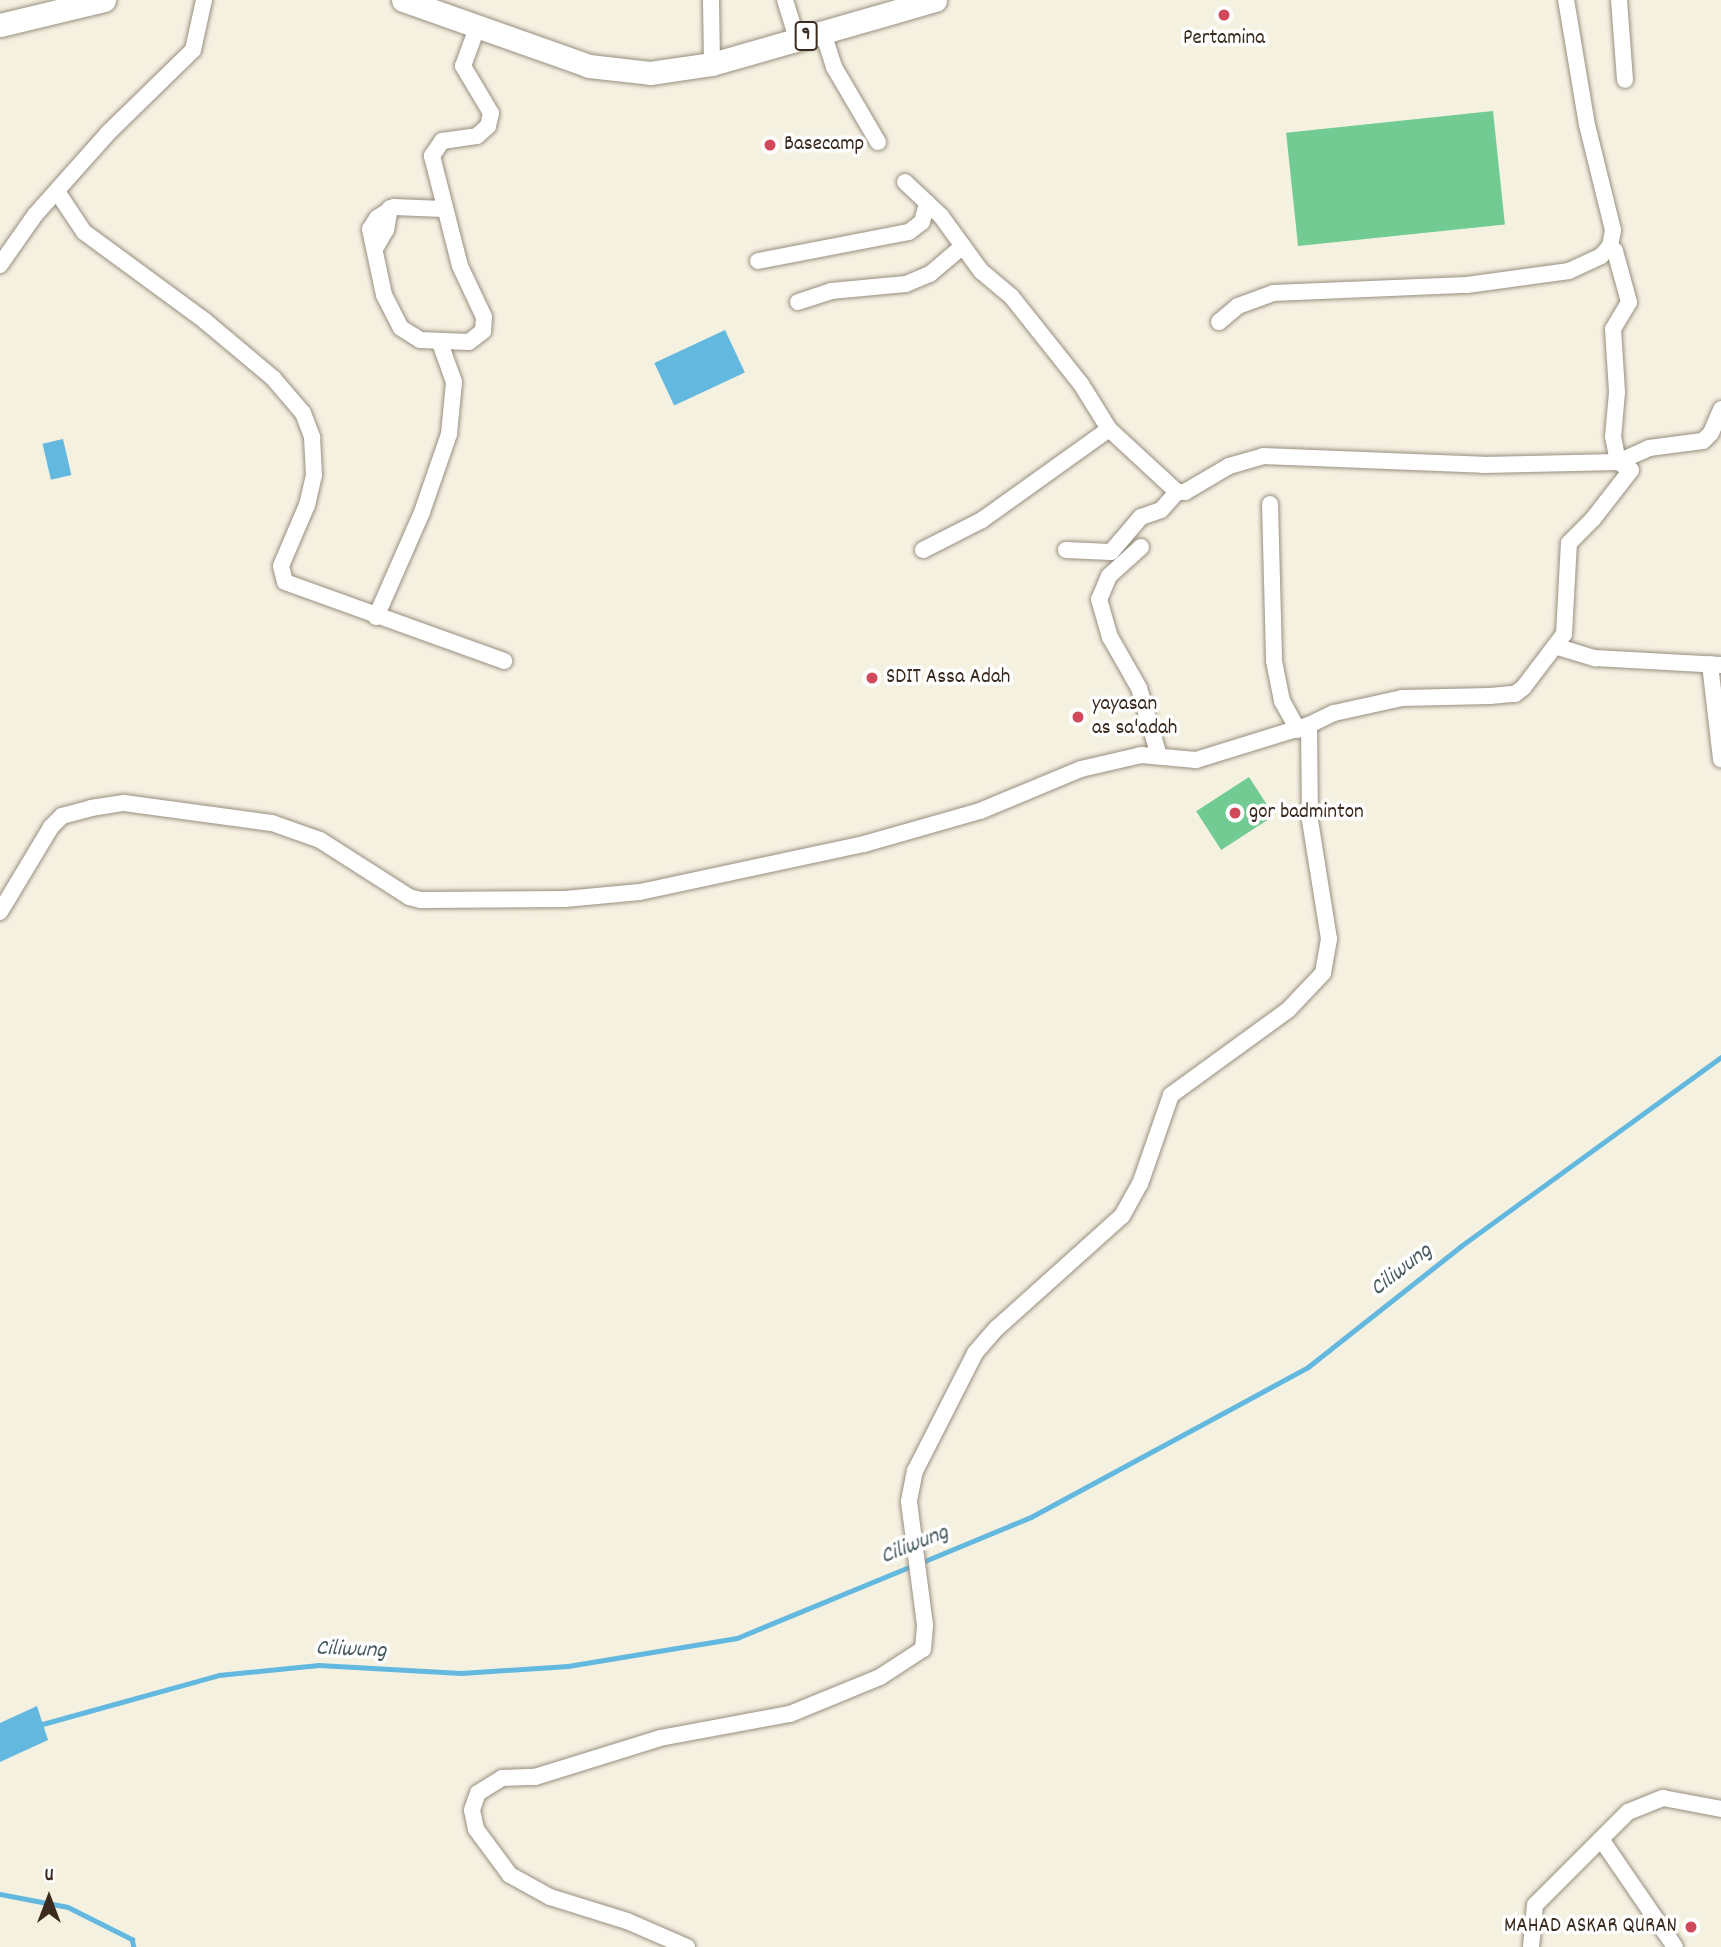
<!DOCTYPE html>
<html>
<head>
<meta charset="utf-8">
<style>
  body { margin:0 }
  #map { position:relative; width:1721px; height:1947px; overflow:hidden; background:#f5f1e1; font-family:Dekko,sans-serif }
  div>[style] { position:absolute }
  .green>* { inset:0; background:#72cb92; transform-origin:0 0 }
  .water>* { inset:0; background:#63b8df; transform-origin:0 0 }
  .stream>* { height:4.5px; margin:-2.25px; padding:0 2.25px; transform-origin:2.25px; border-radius:2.25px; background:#63b8df }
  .roads { filter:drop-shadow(0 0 2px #988e80) drop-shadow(0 0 2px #988e80) }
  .minor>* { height:16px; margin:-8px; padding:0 8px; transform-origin:8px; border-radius:8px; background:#fff }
  .highway>* { height:23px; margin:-11.5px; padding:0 11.5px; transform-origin:11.5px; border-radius:11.5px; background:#fff }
  .dots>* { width:19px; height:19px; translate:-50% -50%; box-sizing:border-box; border:4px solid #fff; border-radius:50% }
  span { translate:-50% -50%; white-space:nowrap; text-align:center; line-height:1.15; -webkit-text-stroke:7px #fff; paint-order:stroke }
  .shield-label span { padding:2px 5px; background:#fff; border:2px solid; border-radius:5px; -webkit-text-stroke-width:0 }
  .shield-label { font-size:19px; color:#3b2a1e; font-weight:700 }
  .poi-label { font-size:21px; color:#3b2a1e }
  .left { translate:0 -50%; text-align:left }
  .right { translate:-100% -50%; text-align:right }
  .water-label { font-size:23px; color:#495c62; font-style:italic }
  .north { position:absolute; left:14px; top:1863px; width:70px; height:70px; -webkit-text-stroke:5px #fff; paint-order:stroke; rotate:0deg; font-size:19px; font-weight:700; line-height:28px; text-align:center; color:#3b2a1e }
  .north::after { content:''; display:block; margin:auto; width:24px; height:32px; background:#3b2a1e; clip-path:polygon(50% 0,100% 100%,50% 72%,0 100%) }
</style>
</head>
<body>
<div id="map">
  <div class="green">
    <i style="left:1493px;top:111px;width:114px;height:208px;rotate:84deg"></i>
    <i style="left:1249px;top:777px;width:46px;height:63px;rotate:57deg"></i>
  </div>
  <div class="water">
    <i style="left:725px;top:330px;width:47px;height:78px;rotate:65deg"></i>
    <i style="left:63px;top:439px;width:37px;height:21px;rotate:77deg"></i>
    <i style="clip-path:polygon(37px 1706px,48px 1740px,0 1762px,0 1723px)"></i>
  </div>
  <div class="stream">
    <i style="left:920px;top:1563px;width:120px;rotate:-22.5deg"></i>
    <i style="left:1031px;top:1517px;width:315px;rotate:-28.4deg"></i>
    <i style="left:1308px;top:1367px;width:195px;rotate:-38.3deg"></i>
    <i style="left:1461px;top:1246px;width:321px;rotate:-36deg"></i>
    <i style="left:39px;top:1725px;width:187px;rotate:-15.5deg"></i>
    <i style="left:219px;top:1675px;width:100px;rotate:-5.7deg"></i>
    <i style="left:319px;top:1665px;width:142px;rotate:3.2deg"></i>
    <i style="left:461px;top:1673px;width:107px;rotate:-3.7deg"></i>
    <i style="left:568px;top:1666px;width:171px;rotate:-9.4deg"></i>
    <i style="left:737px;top:1638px;width:189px;rotate:-22.4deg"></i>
    <i style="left:0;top:1894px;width:69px;rotate:10.8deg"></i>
    <i style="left:68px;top:1907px;width:72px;rotate:26.6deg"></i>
    <i style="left:132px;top:1939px;width:8px;rotate:76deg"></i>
  </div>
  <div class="roads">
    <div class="minor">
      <i style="left:711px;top:0;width:64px;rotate:89.1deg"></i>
      <i style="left:785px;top:0;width:41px;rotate:72.9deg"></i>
      <i style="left:1619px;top:0;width:80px;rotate:85.7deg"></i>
      <i style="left:826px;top:42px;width:26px;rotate:72deg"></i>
      <i style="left:834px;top:67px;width:87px;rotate:59.6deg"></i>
      <i style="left:905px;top:182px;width:50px;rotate:43.4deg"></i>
      <i style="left:941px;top:216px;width:68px;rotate:54deg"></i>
      <i style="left:981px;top:271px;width:39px;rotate:40deg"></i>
      <i style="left:1011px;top:296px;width:112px;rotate:51.5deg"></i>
      <i style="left:1081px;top:384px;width:53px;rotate:58.1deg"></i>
      <i style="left:1109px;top:429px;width:93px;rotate:42.8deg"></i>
      <i style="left:1177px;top:492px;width:8px"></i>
      <i style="left:1185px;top:492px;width:51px;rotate:-30.6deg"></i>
      <i style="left:1229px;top:466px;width:35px;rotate:-16deg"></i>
      <i style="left:1263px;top:456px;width:220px;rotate:2.3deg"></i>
      <i style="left:1483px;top:465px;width:135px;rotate:-1.3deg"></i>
      <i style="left:1618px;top:462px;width:25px;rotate:-101deg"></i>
      <i style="left:1613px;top:437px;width:45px;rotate:-84.9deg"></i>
      <i style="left:1617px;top:392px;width:63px;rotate:-93.6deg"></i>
      <i style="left:1613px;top:329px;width:31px;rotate:-59deg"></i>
      <i style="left:1629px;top:302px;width:53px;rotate:-105.4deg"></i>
      <i style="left:1615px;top:251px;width:7px;rotate:-135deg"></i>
      <i style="left:58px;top:193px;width:47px;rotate:56.3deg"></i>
      <i style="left:84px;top:232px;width:150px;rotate:36.3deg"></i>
      <i style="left:205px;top:321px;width:89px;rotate:40deg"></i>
      <i style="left:273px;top:378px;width:46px;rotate:49.4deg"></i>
      <i style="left:303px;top:413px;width:26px;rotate:69deg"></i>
      <i style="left:312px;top:437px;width:38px;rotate:87deg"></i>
      <i style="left:314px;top:475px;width:31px;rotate:103deg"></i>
      <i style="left:307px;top:505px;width:66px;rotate:113.1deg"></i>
      <i style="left:281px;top:566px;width:16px;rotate:76deg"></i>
      <i style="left:285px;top:582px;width:233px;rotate:19.8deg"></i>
      <i style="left:443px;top:209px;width:49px;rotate:-177.7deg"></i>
      <i style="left:394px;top:207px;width:20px;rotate:147deg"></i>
      <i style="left:377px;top:218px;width:13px;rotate:122deg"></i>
      <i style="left:370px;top:229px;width:67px;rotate:78deg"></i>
      <i style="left:384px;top:295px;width:37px;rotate:63deg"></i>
      <i style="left:401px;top:328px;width:22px;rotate:32deg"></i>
      <i style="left:420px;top:340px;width:49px;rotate:2.3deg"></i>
      <i style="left:469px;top:342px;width:18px;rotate:-38deg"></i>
      <i style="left:483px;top:331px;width:14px;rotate:-86deg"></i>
      <i style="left:484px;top:317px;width:56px;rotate:-115.2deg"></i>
      <i style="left:460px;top:266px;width:114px;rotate:-104.3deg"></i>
      <i style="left:432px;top:156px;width:18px;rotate:-56deg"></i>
      <i style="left:442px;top:141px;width:35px;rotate:-8deg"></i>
      <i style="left:477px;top:136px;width:15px;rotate:-42deg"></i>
      <i style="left:488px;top:126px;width:13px;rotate:-77deg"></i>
      <i style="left:491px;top:113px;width:55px;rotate:-120.8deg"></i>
      <i style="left:463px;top:66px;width:44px;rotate:-69.9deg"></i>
      <i style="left:376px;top:247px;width:20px;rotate:-60deg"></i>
      <i style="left:386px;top:230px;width:22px;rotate:-80deg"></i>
      <i style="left:758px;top:261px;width:154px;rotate:-10.9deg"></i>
      <i style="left:909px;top:232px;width:16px;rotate:-38deg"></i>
      <i style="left:922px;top:222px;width:20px;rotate:-75deg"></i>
      <i style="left:0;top:265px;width:61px;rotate:-55deg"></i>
      <i style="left:35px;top:215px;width:111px;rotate:-48.3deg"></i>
      <i style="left:109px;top:132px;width:117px;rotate:-44.3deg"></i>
      <i style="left:193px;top:50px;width:51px;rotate:-77.6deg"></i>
      <i style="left:798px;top:302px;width:35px;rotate:-18deg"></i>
      <i style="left:831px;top:291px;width:75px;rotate:-5.3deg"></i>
      <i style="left:906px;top:284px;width:26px;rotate:-23deg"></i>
      <i style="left:930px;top:274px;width:43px;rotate:-40.3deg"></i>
      <i style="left:1219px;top:322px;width:25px;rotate:-40deg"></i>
      <i style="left:1238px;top:306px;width:37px;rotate:-20deg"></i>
      <i style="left:1273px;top:293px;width:194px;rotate:-2.4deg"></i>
      <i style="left:1467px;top:285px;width:103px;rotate:-7.8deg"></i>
      <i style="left:1569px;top:271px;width:35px;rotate:-25deg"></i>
      <i style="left:1601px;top:256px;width:13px;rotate:-48deg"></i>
      <i style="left:1610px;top:246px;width:16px;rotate:-79deg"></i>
      <i style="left:1613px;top:230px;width:108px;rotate:-103.9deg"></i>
      <i style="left:1587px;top:125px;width:127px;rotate:-99.5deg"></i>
      <i style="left:1270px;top:504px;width:157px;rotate:88.5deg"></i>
      <i style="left:1274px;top:661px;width:41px;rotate:78.7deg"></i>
      <i style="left:1282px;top:701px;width:33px;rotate:61deg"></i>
      <i style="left:1141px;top:547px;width:43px;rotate:137.8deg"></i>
      <i style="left:1109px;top:576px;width:25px;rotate:113deg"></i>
      <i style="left:1099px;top:599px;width:40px;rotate:74deg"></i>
      <i style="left:1110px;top:637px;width:59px;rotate:60.4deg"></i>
      <i style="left:1139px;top:688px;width:71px;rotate:73.6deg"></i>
      <i style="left:923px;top:550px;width:66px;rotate:-27deg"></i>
      <i style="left:982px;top:520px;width:156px;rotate:-35.6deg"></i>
      <i style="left:1066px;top:550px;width:45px;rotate:2.5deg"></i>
      <i style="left:1111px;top:552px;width:46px;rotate:-49.4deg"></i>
      <i style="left:1141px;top:517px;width:21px;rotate:-19deg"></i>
      <i style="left:1161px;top:510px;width:24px;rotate:-48deg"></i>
      <i style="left:376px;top:617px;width:115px;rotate:-66.3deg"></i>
      <i style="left:422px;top:512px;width:83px;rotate:-70.9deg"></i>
      <i style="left:449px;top:434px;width:52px;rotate:-84.5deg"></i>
      <i style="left:454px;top:382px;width:41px;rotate:-109.7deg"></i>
      <i style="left:1558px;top:647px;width:39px;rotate:17deg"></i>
      <i style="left:1595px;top:658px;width:126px;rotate:3.2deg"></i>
      <i style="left:1710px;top:664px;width:96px;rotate:83.4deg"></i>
      <i style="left:0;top:912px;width:99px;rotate:-59deg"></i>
      <i style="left:51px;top:827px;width:16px;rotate:-45deg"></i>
      <i style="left:62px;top:816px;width:30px;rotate:-15deg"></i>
      <i style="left:91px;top:808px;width:33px;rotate:-9deg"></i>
      <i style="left:124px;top:803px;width:149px;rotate:7.7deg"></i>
      <i style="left:272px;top:823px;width:51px;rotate:19.5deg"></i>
      <i style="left:320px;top:840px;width:106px;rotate:32.6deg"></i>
      <i style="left:409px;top:897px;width:12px;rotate:14deg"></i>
      <i style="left:421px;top:900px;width:144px;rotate:-0.4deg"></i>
      <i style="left:565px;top:899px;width:75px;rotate:-5.3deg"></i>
      <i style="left:640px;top:892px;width:229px;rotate:-12.1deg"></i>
      <i style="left:864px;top:844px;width:121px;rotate:-15.9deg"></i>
      <i style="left:980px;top:811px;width:109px;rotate:-22.6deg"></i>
      <i style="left:1081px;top:769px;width:62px;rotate:-13.1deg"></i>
      <i style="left:1141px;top:755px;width:55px;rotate:5.2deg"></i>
      <i style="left:1196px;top:760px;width:118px;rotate:-17.2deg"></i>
      <i style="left:1601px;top:1839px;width:131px;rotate:55.6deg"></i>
      <i style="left:687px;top:1947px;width:65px;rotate:-156.6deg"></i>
      <i style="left:627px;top:1921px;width:81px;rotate:-162.7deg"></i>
      <i style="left:550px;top:1897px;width:46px;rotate:-151.2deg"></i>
      <i style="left:510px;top:1875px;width:57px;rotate:-126.5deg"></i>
      <i style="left:476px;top:1829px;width:19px;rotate:-102deg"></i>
      <i style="left:472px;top:1810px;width:18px;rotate:-71deg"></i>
      <i style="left:478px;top:1793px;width:28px;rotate:-32deg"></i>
      <i style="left:502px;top:1778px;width:33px;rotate:-2deg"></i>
      <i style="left:535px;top:1777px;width:131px;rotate:-17.3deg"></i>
      <i style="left:660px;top:1738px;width:132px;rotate:-10.5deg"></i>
      <i style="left:790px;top:1714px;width:97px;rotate:-22.3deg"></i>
      <i style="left:880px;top:1677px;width:51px;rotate:-33.1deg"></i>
      <i style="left:923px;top:1649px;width:24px;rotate:-85deg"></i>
      <i style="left:925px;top:1625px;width:125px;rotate:-97.4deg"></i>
      <i style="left:909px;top:1501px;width:31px;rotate:-79deg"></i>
      <i style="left:915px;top:1471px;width:132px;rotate:-63deg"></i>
      <i style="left:975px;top:1353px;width:33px;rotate:-49deg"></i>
      <i style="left:997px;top:1328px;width:168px;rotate:-41.9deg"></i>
      <i style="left:1122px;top:1216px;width:37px;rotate:-61deg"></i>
      <i style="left:1140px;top:1184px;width:94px;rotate:-70.8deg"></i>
      <i style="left:1171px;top:1095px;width:145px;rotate:-36deg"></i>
      <i style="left:1288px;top:1010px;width:51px;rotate:-46.6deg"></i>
      <i style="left:1323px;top:973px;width:35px;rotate:-80deg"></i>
      <i style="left:1329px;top:939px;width:121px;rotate:-99.1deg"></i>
      <i style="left:1310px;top:820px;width:95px;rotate:-90.6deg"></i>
      <i style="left:1309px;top:725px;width:28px;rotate:-26deg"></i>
      <i style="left:1334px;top:713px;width:70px;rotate:-12.4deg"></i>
      <i style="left:1402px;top:698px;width:88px;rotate:-1.3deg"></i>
      <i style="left:1490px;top:696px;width:25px;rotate:-5deg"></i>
      <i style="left:1515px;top:694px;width:10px;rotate:-37deg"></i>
      <i style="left:1523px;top:688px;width:68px;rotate:-52.8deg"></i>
      <i style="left:1564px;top:634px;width:91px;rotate:-86.9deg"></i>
      <i style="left:1569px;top:543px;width:34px;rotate:-45deg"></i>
      <i style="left:1593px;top:519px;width:62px;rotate:-52.2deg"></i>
      <i style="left:1631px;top:470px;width:15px;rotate:-148deg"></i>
      <i style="left:1618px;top:462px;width:34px;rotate:-24deg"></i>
      <i style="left:1649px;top:448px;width:54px;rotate:-7.4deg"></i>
      <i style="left:1703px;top:441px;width:11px;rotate:-45deg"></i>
      <i style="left:1711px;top:433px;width:26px;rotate:-67deg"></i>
      <i style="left:1531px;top:1947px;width:42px;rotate:-84.6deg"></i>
      <i style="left:1535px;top:1905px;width:132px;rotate:-45deg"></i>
      <i style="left:1628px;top:1812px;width:38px;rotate:-22deg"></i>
      <i style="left:1663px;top:1798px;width:59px;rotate:10.7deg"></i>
    </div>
    <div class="highway">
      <i style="left:403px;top:0;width:197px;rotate:19.5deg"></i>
      <i style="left:589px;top:66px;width:61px;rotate:6.5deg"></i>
      <i style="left:650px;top:73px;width:63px;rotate:-8.3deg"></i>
      <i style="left:712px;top:64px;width:232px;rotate:-16deg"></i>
      <i style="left:0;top:25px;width:107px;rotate:-13.5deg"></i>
    </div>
  </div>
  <div class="dots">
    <i style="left:1224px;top:15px;background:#d1495b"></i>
    <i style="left:770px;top:145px;background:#d1495b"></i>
    <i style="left:872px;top:678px;background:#d1495b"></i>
    <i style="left:1078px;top:717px;background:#d1495b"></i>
    <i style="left:1235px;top:813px;background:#d1495b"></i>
    <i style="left:1691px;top:1927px;background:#d1495b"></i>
  </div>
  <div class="shield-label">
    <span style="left:806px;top:36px">9</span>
  </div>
  <div class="poi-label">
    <span style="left:1224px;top:39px">Pertamina</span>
    <span class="left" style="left:784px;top:145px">Basecamp</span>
    <span class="left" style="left:886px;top:678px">SDIT Assa Adah</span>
    <span class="left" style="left:1092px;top:717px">yayasan<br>as sa'adah</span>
    <span class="left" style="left:1249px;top:813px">gor badminton</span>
    <span class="right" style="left:1677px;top:1927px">MAHAD ASKAR QURAN</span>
  </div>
  <div class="water-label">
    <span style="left:1402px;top:1271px;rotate:-38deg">Ciliwung</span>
    <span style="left:915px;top:1546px;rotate:-22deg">Ciliwung</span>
    <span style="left:351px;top:1651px;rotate:2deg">Ciliwung</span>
  </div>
  <div class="north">U</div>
</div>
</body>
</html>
